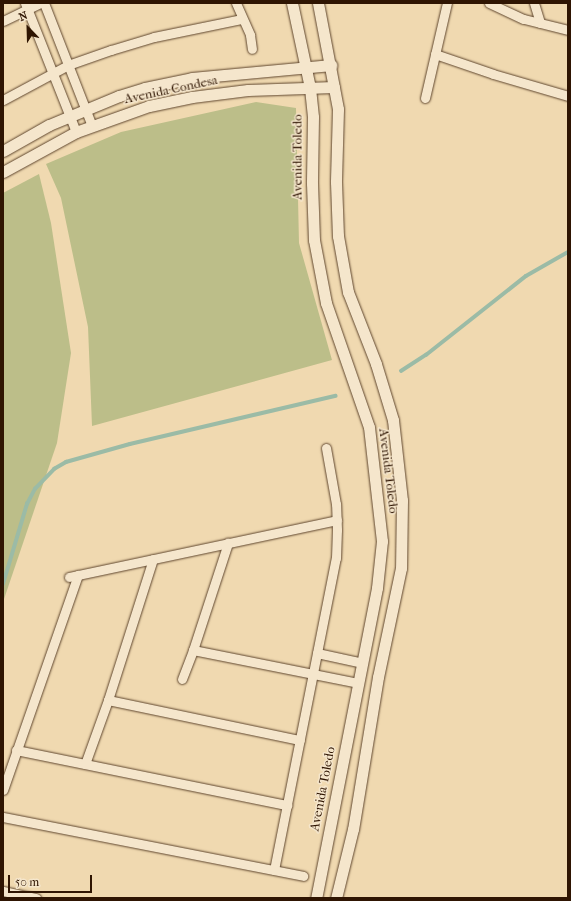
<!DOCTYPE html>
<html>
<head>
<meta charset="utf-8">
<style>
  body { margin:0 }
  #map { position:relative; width:571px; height:901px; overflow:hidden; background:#f0d9b0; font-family:"IM FELL French Canon",serif }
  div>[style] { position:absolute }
  .green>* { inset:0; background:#bcbe89 }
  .stream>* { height:3.5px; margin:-1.75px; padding:0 1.75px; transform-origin:1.75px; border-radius:1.75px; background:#9bbba6 }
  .roads { filter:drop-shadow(0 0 1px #5f462e) drop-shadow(0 0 1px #5f462e) }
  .minor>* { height:9px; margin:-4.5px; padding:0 4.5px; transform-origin:4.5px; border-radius:4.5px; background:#f5e6cc }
  .tertiary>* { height:11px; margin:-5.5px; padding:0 5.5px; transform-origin:5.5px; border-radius:5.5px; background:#f5e6cc }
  span { translate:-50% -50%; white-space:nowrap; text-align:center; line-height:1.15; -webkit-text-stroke:3px #f5e6cc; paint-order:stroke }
  .street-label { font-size:13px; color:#2f1502 }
  .frame { position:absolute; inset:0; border:4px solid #2f1502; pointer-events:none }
  .north { position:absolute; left:8px; top:8px; width:40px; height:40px; -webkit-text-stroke:3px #f5e6cc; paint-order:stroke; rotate:337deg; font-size:11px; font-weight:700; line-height:16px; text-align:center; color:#2f1502 }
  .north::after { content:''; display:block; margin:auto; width:14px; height:18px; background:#2f1502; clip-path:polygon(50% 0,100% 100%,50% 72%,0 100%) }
  .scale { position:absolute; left:8px; top:875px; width:84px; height:18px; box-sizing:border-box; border:2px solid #2f1502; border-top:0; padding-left:5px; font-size:12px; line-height:14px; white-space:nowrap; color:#2f1502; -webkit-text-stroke:3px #f5e6cc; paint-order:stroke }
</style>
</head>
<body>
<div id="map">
  <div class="green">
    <i style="clip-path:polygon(256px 102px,296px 108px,299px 243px,332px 360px,92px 426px,88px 327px,61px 198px,46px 164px,121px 132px)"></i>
    <i style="clip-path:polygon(39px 174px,51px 223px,71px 353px,57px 443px,3px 602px,3px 193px)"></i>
  </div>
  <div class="stream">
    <i style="left:401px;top:371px;width:30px;rotate:-33deg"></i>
    <i style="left:426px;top:355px;width:127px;rotate:-38.3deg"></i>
    <i style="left:526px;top:276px;width:48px;rotate:-29.7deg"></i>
    <i style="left:3px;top:584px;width:84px;rotate:-73.3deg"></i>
    <i style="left:27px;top:504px;width:17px;rotate:-62deg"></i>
    <i style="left:35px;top:489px;width:28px;rotate:-46deg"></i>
    <i style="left:54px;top:469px;width:14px;rotate:-30deg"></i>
    <i style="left:66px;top:462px;width:66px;rotate:-15.7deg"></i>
    <i style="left:130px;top:444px;width:211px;rotate:-13.2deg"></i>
  </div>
  <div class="roads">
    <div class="minor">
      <i style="left:25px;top:3px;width:139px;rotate:68.4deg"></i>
      <i style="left:44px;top:3px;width:132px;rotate:68.7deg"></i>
      <i style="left:236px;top:3px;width:35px;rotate:66deg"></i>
      <i style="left:250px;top:35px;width:14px;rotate:82deg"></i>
      <i style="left:489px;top:3px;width:38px;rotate:25deg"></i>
      <i style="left:524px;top:19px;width:45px;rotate:14deg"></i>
      <i style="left:534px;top:3px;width:21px;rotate:73deg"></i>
      <i style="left:3px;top:21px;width:41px;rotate:-25.9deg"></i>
      <i style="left:435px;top:54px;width:61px;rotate:19deg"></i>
      <i style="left:493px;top:74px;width:78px;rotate:16.3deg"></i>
      <i style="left:425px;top:98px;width:98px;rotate:-77deg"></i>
      <i style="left:3px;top:100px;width:74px;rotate:-28.3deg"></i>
      <i style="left:68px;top:65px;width:46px;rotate:-19.2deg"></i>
      <i style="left:111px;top:50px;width:45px;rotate:-16.8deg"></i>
      <i style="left:154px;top:37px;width:90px;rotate:-11.6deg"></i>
      <i style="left:69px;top:577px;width:274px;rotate:-12deg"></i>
      <i style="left:193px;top:650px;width:113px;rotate:-71.9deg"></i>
      <i style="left:317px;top:653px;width:47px;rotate:12.3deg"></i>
      <i style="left:182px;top:679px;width:31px;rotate:-69deg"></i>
      <i style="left:193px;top:650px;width:168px;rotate:11.3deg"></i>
      <i style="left:108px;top:700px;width:196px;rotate:11.8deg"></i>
      <i style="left:16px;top:750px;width:277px;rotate:11.5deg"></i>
      <i style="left:85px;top:764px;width:68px;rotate:-70.2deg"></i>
      <i style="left:108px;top:700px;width:148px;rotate:-72.3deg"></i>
      <i style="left:3px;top:790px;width:228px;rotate:-70.8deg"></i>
      <i style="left:3px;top:817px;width:306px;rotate:11.1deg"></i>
      <i style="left:274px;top:870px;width:318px;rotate:-78.8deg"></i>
      <i style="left:336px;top:558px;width:28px;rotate:-88deg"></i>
      <i style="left:337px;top:530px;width:26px;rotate:-92deg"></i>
      <i style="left:336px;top:504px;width:57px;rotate:-100.1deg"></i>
      <i style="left:3px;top:891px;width:34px;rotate:12deg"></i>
    </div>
    <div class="tertiary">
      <i style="left:292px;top:3px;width:87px;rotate:78deg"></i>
      <i style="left:310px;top:88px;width:29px;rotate:84deg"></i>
      <i style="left:313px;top:117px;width:66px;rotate:90.9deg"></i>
      <i style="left:312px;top:183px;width:57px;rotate:88deg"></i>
      <i style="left:314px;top:240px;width:64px;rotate:79.2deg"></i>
      <i style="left:326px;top:303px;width:131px;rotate:70.9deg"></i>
      <i style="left:369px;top:427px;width:115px;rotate:83.5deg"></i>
      <i style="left:382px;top:541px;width:47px;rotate:96.1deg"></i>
      <i style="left:377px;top:588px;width:316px;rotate:101.1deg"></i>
      <i style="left:318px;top:3px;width:108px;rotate:79.3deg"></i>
      <i style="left:338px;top:109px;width:73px;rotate:91.6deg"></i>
      <i style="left:336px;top:182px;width:54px;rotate:87.9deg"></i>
      <i style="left:338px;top:236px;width:57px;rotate:79.9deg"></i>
      <i style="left:348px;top:292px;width:77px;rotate:68.7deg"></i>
      <i style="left:376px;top:364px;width:59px;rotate:73.1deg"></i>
      <i style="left:393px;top:420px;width:81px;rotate:83.6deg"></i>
      <i style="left:402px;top:500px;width:68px;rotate:90.8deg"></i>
      <i style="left:401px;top:568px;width:111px;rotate:101.9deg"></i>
      <i style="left:378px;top:677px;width:154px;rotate:99.3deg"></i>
      <i style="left:353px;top:829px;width:71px;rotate:103.8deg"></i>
      <i style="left:3px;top:151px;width:53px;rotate:-29.5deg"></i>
      <i style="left:49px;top:125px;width:76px;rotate:-22.5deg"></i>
      <i style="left:119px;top:96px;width:27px;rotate:-17deg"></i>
      <i style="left:145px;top:88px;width:48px;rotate:-12deg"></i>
      <i style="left:192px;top:78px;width:140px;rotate:-5.3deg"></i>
      <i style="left:3px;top:172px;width:83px;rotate:-28.7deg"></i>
      <i style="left:76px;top:132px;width:77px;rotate:-19.6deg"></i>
      <i style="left:149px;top:106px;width:44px;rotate:-11.8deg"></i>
      <i style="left:192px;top:97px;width:56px;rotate:-7.1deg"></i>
      <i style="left:248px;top:90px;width:86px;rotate:-2deg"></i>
    </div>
  </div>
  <div class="street-label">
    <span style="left:171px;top:90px;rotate:-12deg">Avenida Condesa</span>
    <span style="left:298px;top:157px;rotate:-90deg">Avenida Toledo</span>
    <span style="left:388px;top:471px;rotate:83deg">Avenida Toledo</span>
    <span style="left:323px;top:789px;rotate:-79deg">Avenida Toledo</span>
  </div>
  <div class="frame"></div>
  <div class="north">N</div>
  <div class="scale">50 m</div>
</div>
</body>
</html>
